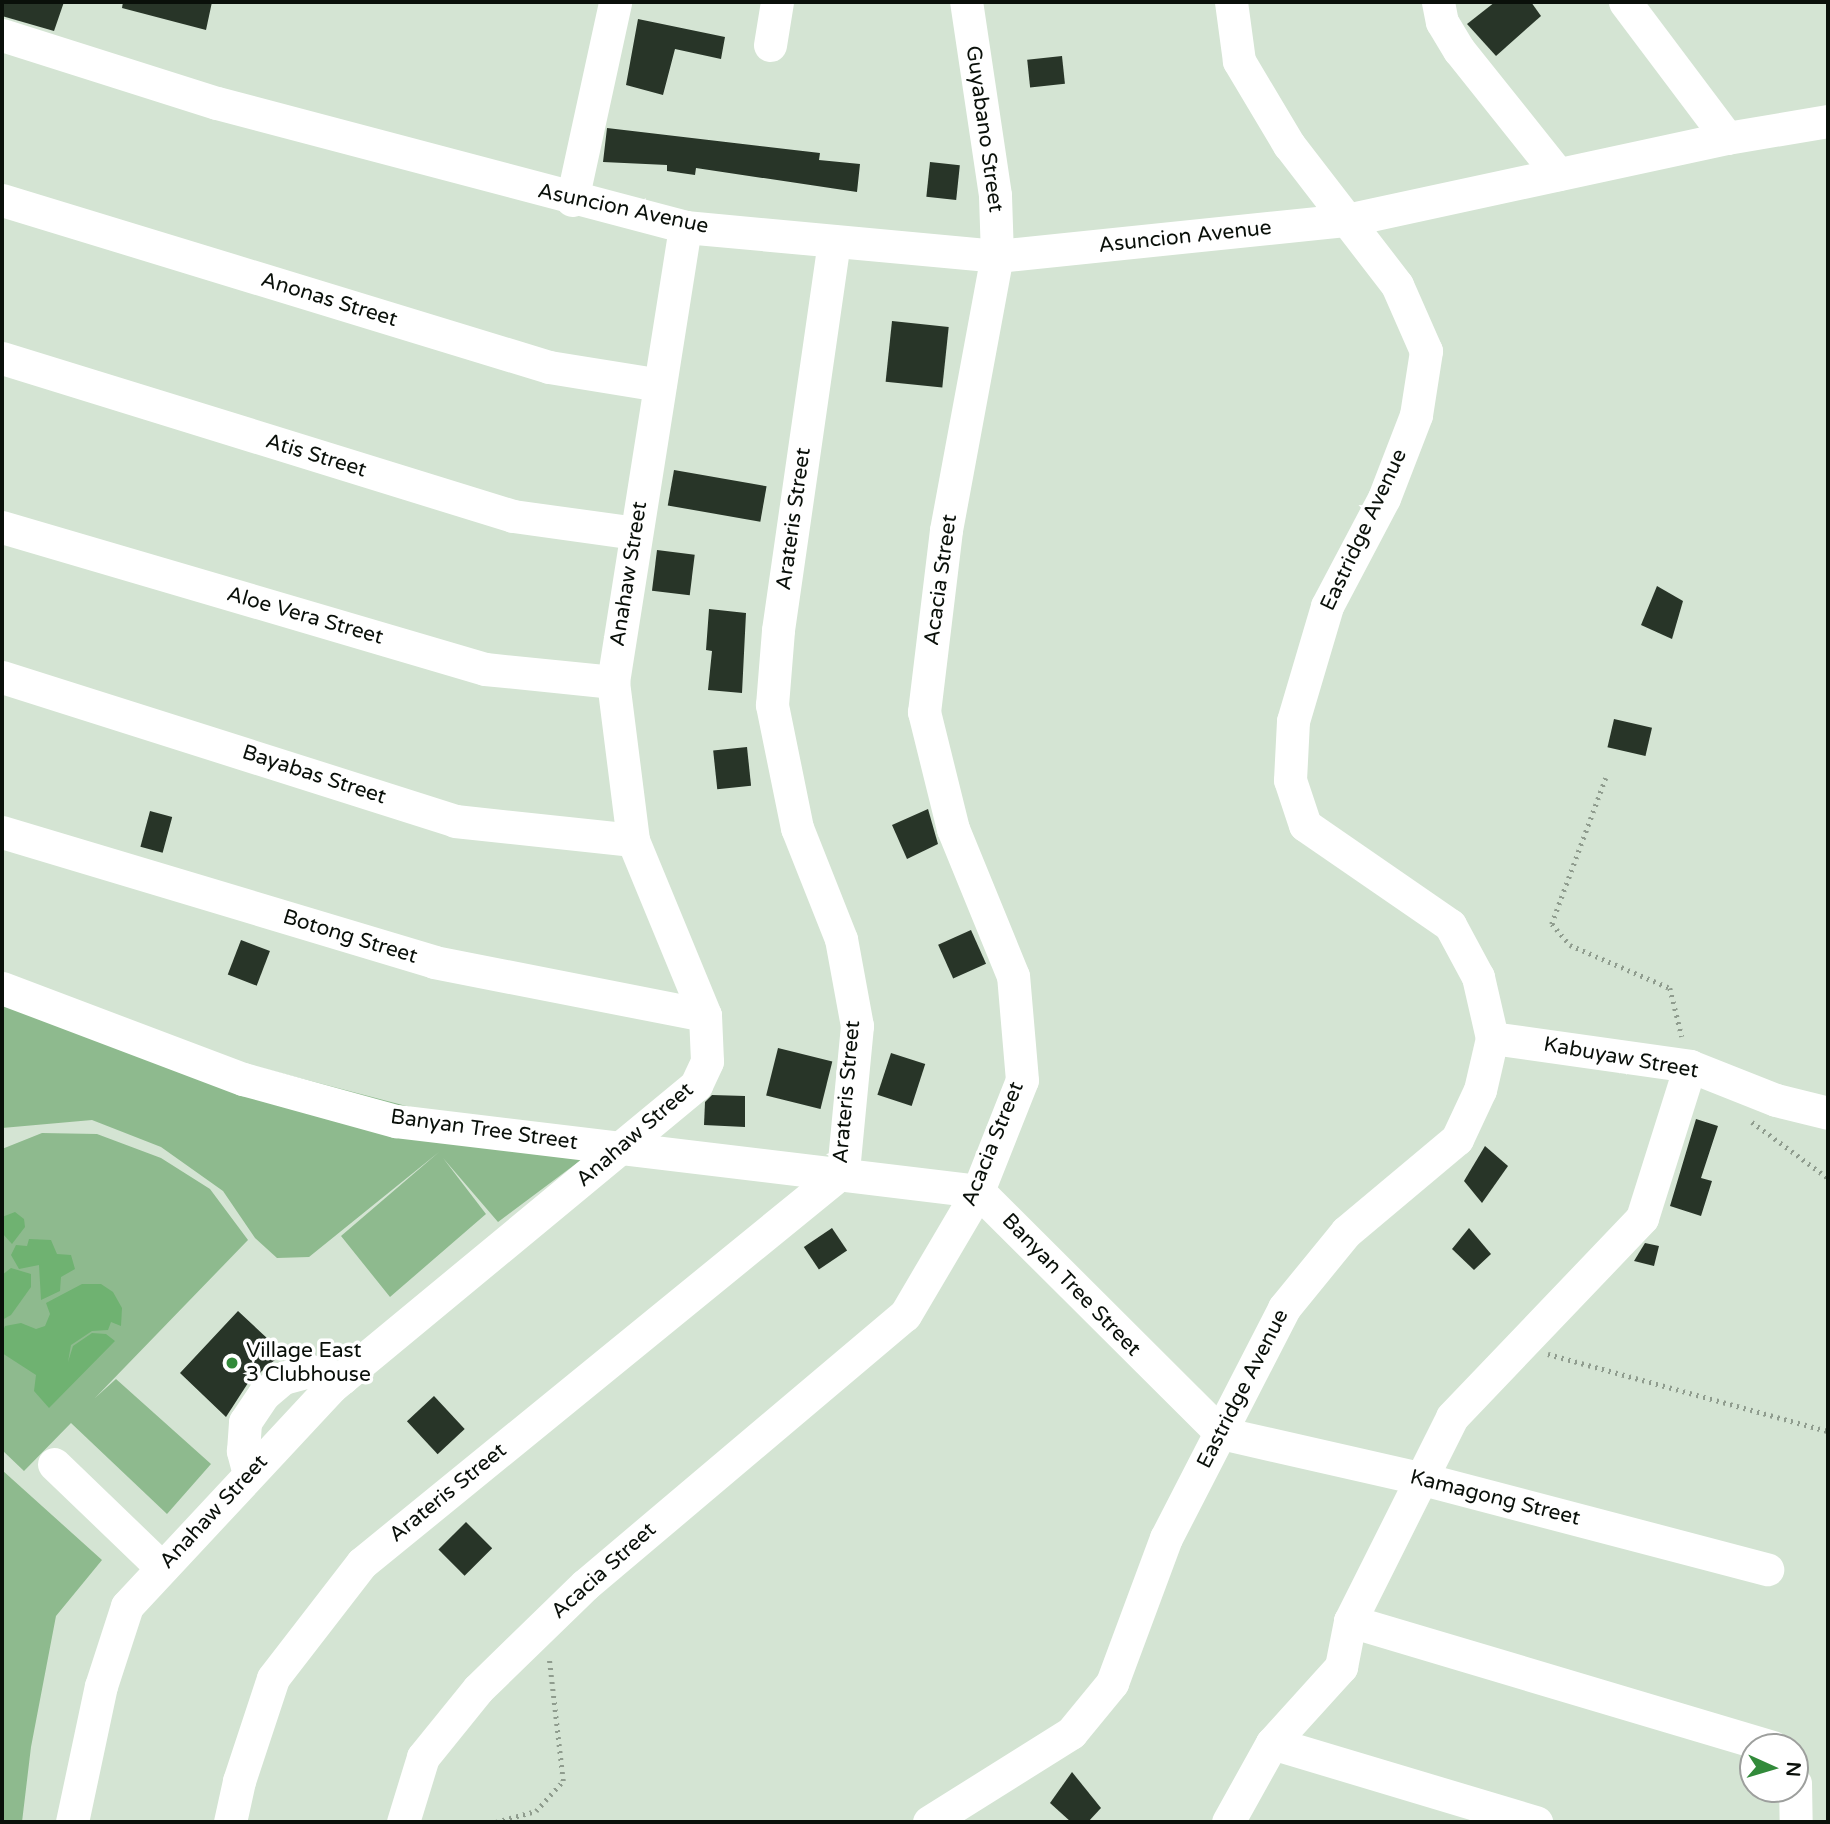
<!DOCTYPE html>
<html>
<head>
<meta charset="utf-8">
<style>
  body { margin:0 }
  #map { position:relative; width:1830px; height:1824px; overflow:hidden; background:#d4e4d3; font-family:"Varela Round",sans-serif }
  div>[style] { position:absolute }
  .green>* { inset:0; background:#8eba8e }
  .water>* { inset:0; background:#6fb271 }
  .building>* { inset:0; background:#283528; transform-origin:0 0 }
  .path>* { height:4.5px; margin-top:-2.25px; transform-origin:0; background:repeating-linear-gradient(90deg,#8f9c8e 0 2px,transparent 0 7px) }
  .minor>* { height:33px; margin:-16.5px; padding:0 16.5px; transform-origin:16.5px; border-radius:16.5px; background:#fff }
  .dots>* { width:19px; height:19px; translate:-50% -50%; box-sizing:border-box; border:4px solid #fff; border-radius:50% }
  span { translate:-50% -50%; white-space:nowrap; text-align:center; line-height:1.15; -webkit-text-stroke:7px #fff; paint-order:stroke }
  .street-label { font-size:21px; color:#0a100a }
  .poi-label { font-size:21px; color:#0a100a }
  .left { translate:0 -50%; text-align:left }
  .frame { position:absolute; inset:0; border:4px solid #0a100a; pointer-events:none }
  .north { position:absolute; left:1739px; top:1733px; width:70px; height:70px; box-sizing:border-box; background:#fff; border:2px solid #9d9f9d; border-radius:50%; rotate:94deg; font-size:19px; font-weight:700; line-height:28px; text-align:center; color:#0a100a }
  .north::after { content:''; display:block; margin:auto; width:24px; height:32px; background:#328a3a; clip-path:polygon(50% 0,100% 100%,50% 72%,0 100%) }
</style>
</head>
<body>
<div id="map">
  <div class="green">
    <i style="clip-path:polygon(2px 1000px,589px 1154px,498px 1222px,443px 1158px,486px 1214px,390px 1297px,341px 1236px,439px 1152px,309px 1257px,277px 1258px,255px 1238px,223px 1191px,161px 1147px,92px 1120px,2px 1128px)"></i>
    <i style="clip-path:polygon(42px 1133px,97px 1134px,161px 1158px,210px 1189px,248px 1240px,95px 1398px,116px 1379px,211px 1464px,167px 1514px,71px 1423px,24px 1471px,2px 1450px,2px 1149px)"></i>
    <i style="clip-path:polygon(2px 1470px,102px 1560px,56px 1616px,31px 1747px,22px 1822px,2px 1822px)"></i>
  </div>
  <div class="water">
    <i style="clip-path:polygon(15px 1212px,24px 1219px,25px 1227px,12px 1244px,2px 1233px,2px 1217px)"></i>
    <i style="clip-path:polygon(29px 1239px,51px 1240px,57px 1254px,71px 1255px,75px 1269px,61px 1277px,60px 1291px,41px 1300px,39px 1265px,19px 1269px,11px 1255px,16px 1245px,27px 1246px)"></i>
    <i style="clip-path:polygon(11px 1268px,31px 1274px,31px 1287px,11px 1315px,2px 1320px,2px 1275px)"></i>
    <i style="clip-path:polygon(82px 1284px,101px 1284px,113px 1292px,122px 1308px,121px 1326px,111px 1322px,108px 1330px,92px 1331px,71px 1345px,68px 1362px,73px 1346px,92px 1333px,106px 1334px,115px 1341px,49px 1408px,34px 1391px,36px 1375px,2px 1353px,2px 1333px,5px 1326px,21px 1323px,36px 1329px,45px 1326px,50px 1314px,46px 1303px)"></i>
  </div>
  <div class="building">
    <i style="clip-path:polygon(2px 2px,64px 2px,54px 31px,2px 16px)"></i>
    <i style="clip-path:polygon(123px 2px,212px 2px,206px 30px,122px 8px)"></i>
    <i style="clip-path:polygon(1495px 2px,1531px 2px,1541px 16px,1496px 56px,1467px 24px)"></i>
    <i style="clip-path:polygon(638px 19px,725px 37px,721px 59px,675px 49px,663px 95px,626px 85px)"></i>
    <i style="left:1062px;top:56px;width:28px;height:35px;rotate:84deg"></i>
    <i style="clip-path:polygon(607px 128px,820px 153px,819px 160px,860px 164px,857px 192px,696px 168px,695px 175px,667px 171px,667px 165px,603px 162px)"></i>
    <i style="left:930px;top:162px;width:30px;height:35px;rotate:6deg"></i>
    <i style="left:892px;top:321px;width:57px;height:61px;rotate:6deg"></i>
    <i style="left:674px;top:470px;width:94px;height:36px;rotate:10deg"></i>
    <i style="left:657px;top:550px;width:38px;height:41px;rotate:7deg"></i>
    <i style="clip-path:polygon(1657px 586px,1683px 601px,1672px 639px,1641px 625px)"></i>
    <i style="clip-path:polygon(709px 609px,746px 613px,742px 693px,708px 690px,712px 651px,706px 650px)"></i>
    <i style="left:1614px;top:719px;width:39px;height:29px;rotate:13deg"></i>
    <i style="left:747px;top:747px;width:39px;height:34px;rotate:84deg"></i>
    <i style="clip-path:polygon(928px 809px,938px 844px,907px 859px,892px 825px)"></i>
    <i style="left:150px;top:811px;width:23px;height:37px;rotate:15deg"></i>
    <i style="left:971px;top:930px;width:37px;height:36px;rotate:66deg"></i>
    <i style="left:241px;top:940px;width:31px;height:37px;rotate:21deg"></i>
    <i style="left:778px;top:1048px;width:56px;height:49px;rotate:14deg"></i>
    <i style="left:891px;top:1053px;width:36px;height:44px;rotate:18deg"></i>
    <i style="clip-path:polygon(712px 1095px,745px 1096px,745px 1127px,704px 1125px,705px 1102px)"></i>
    <i style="clip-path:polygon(1696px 1119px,1718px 1126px,1701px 1178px,1712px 1181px,1701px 1216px,1670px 1206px)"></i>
    <i style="clip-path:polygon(1485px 1146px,1508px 1166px,1482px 1203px,1464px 1181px)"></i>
    <i style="left:832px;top:1228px;width:27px;height:34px;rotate:56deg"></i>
    <i style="clip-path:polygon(1469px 1228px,1491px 1254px,1474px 1270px,1452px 1249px)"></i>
    <i style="clip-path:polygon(1645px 1243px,1659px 1246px,1654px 1266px,1634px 1261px)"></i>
    <i style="clip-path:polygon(238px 1311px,283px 1353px,248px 1383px,226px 1417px,180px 1373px)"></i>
    <i style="left:434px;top:1396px;width:45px;height:37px;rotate:47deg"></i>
    <i style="left:466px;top:1522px;width:37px;height:39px;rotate:45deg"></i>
    <i style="clip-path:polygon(1072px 1772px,1101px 1808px,1088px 1822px,1071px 1822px,1050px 1803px)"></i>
  </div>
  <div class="path">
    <i style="left:1606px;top:778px;width:156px;rotate:110.3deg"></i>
    <i style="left:1552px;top:924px;width:28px;rotate:49deg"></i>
    <i style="left:1570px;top:945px;width:109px;rotate:23.3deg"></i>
    <i style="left:1670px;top:988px;width:50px;rotate:76.2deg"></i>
    <i style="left:1752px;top:1122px;width:94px;rotate:36.4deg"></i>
    <i style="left:1548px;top:1354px;width:290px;rotate:15.4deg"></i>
    <i style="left:496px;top:1822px;width:41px;rotate:-15.4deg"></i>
    <i style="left:536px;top:1811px;width:40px;rotate:-48deg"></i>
    <i style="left:563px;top:1781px;width:124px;rotate:-96.5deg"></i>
  </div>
  <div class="minor">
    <i style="left:1438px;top:2px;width:20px;rotate:79deg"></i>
    <i style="left:1442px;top:22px;width:33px;rotate:59deg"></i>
    <i style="left:1459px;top:50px;width:159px;rotate:51.4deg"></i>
    <i style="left:1625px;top:2px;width:170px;rotate:53.1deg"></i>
    <i style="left:2px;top:35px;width:225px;rotate:17.6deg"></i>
    <i style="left:217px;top:103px;width:484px;rotate:14.8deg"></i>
    <i style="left:685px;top:227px;width:313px;rotate:5.3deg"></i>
    <i style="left:997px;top:256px;width:352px;rotate:-5.9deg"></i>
    <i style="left:1347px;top:220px;width:389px;rotate:-12.2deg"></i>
    <i style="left:1727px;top:138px;width:102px;rotate:-9.6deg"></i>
    <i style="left:770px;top:45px;width:44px;rotate:-80.8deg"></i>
    <i style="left:2px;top:200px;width:572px;rotate:16.98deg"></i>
    <i style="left:549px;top:367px;width:112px;rotate:9.2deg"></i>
    <i style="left:572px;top:200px;width:203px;rotate:-77.7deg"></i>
    <i style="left:2px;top:358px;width:535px;rotate:17.18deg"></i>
    <i style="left:513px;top:516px;width:123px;rotate:7.9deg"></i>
    <i style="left:2px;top:527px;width:503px;rotate:16.38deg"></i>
    <i style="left:485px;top:669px;width:129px;rotate:5.8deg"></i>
    <i style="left:2px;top:677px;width:475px;rotate:17.6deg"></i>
    <i style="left:455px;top:821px;width:179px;rotate:6.1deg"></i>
    <i style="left:2px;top:832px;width:451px;rotate:16.7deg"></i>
    <i style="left:434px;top:962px;width:276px;rotate:11.1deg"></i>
    <i style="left:2px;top:988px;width:258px;rotate:20.7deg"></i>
    <i style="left:243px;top:1079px;width:159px;rotate:15.4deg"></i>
    <i style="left:396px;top:1121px;width:586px;rotate:6.86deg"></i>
    <i style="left:978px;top:1191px;width:343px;rotate:44.9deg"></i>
    <i style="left:1492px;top:1038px;width:200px;rotate:8deg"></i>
    <i style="left:1690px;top:1066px;width:92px;rotate:21.6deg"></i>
    <i style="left:1776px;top:1100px;width:54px;rotate:14deg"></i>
    <i style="left:1221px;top:1433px;width:207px;rotate:12.8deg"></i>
    <i style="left:1423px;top:1479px;width:356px;rotate:14.7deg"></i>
    <i style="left:54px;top:1464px;width:149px;rotate:43.9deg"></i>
    <i style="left:249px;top:1474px;width:24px;rotate:-105deg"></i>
    <i style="left:243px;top:1451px;width:29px;rotate:-86deg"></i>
    <i style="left:245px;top:1422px;width:34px;rotate:-56deg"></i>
    <i style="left:264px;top:1394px;width:25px;rotate:-40deg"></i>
    <i style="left:283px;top:1378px;width:28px;rotate:-15deg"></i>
    <i style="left:310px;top:1371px;width:33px;rotate:12deg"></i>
    <i style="left:1350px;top:1621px;width:441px;rotate:16.6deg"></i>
    <i style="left:1272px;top:1743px;width:276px;rotate:16.7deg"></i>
    <i style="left:1795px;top:1783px;width:39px;rotate:89deg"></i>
    <i style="left:72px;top:1822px;width:139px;rotate:-78deg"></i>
    <i style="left:101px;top:1686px;width:84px;rotate:-72deg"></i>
    <i style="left:127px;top:1606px;width:299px;rotate:-47deg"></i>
    <i style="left:331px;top:1387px;width:474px;rotate:-39.6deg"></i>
    <i style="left:696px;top:1085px;width:26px;rotate:-65deg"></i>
    <i style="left:707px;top:1061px;width:46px;rotate:-92.5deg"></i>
    <i style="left:705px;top:1015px;width:189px;rotate:-112.4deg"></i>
    <i style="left:633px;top:840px;width:159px;rotate:-97.2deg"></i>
    <i style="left:613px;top:682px;width:461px;rotate:-81deg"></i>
    <i style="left:230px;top:1822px;width:42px;rotate:-77.6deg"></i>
    <i style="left:239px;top:1781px;width:108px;rotate:-71.7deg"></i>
    <i style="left:273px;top:1678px;width:145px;rotate:-52.3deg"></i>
    <i style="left:362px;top:1563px;width:621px;rotate:-39.18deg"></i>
    <i style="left:843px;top:1171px;width:146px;rotate:-84.5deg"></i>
    <i style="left:857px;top:1026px;width:88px;rotate:-100.4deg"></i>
    <i style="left:841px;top:939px;width:119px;rotate:-111.6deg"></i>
    <i style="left:797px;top:828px;width:126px;rotate:-101.5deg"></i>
    <i style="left:772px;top:705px;width:75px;rotate:-85.4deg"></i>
    <i style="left:778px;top:630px;width:393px;rotate:-81.8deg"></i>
    <i style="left:403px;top:1822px;width:68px;rotate:-72.9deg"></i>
    <i style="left:423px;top:1757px;width:87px;rotate:-51deg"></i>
    <i style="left:478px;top:1689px;width:149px;rotate:-44.2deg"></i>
    <i style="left:585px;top:1585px;width:419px;rotate:-40.2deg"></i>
    <i style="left:905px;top:1315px;width:144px;rotate:-59.5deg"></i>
    <i style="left:978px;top:1191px;width:119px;rotate:-68.4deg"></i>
    <i style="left:1022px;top:1080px;width:104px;rotate:-94.9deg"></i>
    <i style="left:1013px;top:976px;width:159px;rotate:-112.2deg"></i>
    <i style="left:953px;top:829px;width:121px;rotate:-103.9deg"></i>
    <i style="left:924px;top:712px;width:183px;rotate:-83.1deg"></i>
    <i style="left:946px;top:530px;width:279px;rotate:-79.5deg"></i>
    <i style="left:997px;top:256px;width:61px;rotate:-91.9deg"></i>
    <i style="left:995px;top:195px;width:195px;rotate:-98.5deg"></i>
    <i style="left:929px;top:1822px;width:168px;rotate:-32.1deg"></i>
    <i style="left:1071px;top:1733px;width:65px;rotate:-50.6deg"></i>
    <i style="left:1112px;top:1683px;width:155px;rotate:-69.6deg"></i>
    <i style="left:1166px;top:1538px;width:259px;rotate:-62.8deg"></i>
    <i style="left:1284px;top:1308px;width:98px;rotate:-50.8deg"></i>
    <i style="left:1346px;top:1232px;width:145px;rotate:-40deg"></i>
    <i style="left:1457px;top:1139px;width:54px;rotate:-64.9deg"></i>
    <i style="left:1480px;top:1090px;width:53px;rotate:-77deg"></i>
    <i style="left:1492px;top:1038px;width:63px;rotate:-102.9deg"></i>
    <i style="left:1478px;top:977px;width:59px;rotate:-118.3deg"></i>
    <i style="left:1450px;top:925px;width:176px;rotate:-145.4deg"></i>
    <i style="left:1305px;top:825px;width:47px;rotate:-108.4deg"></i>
    <i style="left:1290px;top:780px;width:59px;rotate:-87.1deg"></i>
    <i style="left:1293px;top:721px;width:120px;rotate:-73.5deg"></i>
    <i style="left:1327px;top:606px;width:122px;rotate:-62.2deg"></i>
    <i style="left:1384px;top:498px;width:89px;rotate:-68.9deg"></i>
    <i style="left:1416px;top:415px;width:65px;rotate:-81.1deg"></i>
    <i style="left:1426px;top:351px;width:72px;rotate:-113.7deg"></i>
    <i style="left:1397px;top:285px;width:177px;rotate:-127.6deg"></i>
    <i style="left:1289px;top:145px;width:98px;rotate:-120.8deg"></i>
    <i style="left:1239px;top:61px;width:60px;rotate:-97.7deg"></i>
    <i style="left:1228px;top:1822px;width:90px;rotate:-60.9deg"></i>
    <i style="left:1272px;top:1743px;width:103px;rotate:-47.8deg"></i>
    <i style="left:1341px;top:1667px;width:47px;rotate:-78.9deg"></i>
    <i style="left:1350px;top:1621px;width:228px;rotate:-63.4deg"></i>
    <i style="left:1452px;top:1417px;width:275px;rotate:-46.3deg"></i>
    <i style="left:1642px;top:1218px;width:159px;rotate:-72.5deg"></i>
  </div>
  <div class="dots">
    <i style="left:232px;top:1363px;background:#328a3a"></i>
  </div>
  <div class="street-label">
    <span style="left:984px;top:129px;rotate:82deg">Guyabano Street</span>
    <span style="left:623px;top:209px;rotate:12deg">Asuncion Avenue</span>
    <span style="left:1185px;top:237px;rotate:-6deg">Asuncion Avenue</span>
    <span style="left:329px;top:300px;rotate:17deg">Anonas Street</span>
    <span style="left:316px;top:456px;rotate:17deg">Atis Street</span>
    <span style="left:794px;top:519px;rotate:-82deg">Arateris Street</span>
    <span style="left:1364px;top:530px;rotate:-65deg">Eastridge Avenue</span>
    <span style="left:629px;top:574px;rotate:-81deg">Anahaw Street</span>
    <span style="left:941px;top:580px;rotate:-82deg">Acacia Street</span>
    <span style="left:305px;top:616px;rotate:16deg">Aloe Vera Street</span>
    <span style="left:314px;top:775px;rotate:18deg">Bayabas Street</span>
    <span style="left:350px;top:937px;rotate:17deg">Botong Street</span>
    <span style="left:1621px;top:1058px;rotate:10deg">Kabuyaw Street</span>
    <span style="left:847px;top:1092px;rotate:-85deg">Arateris Street</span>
    <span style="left:484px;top:1130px;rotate:8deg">Banyan Tree Street</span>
    <span style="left:635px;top:1135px;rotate:-41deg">Anahaw Street</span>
    <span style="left:993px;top:1144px;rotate:-68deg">Acacia Street</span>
    <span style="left:1071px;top:1285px;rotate:46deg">Banyan Tree Street</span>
    <span style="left:1243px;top:1389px;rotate:-63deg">Eastridge Avenue</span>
    <span style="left:448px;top:1493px;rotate:-39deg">Arateris Street</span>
    <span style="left:1495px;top:1498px;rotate:14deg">Kamagong Street</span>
    <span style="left:214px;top:1512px;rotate:-47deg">Anahaw Street</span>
    <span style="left:604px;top:1571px;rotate:-42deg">Acacia Street</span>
  </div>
  <div class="poi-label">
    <span class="left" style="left:246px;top:1363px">Village East<br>3 Clubhouse</span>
  </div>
  <div class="frame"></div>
  <div class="north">N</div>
</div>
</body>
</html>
